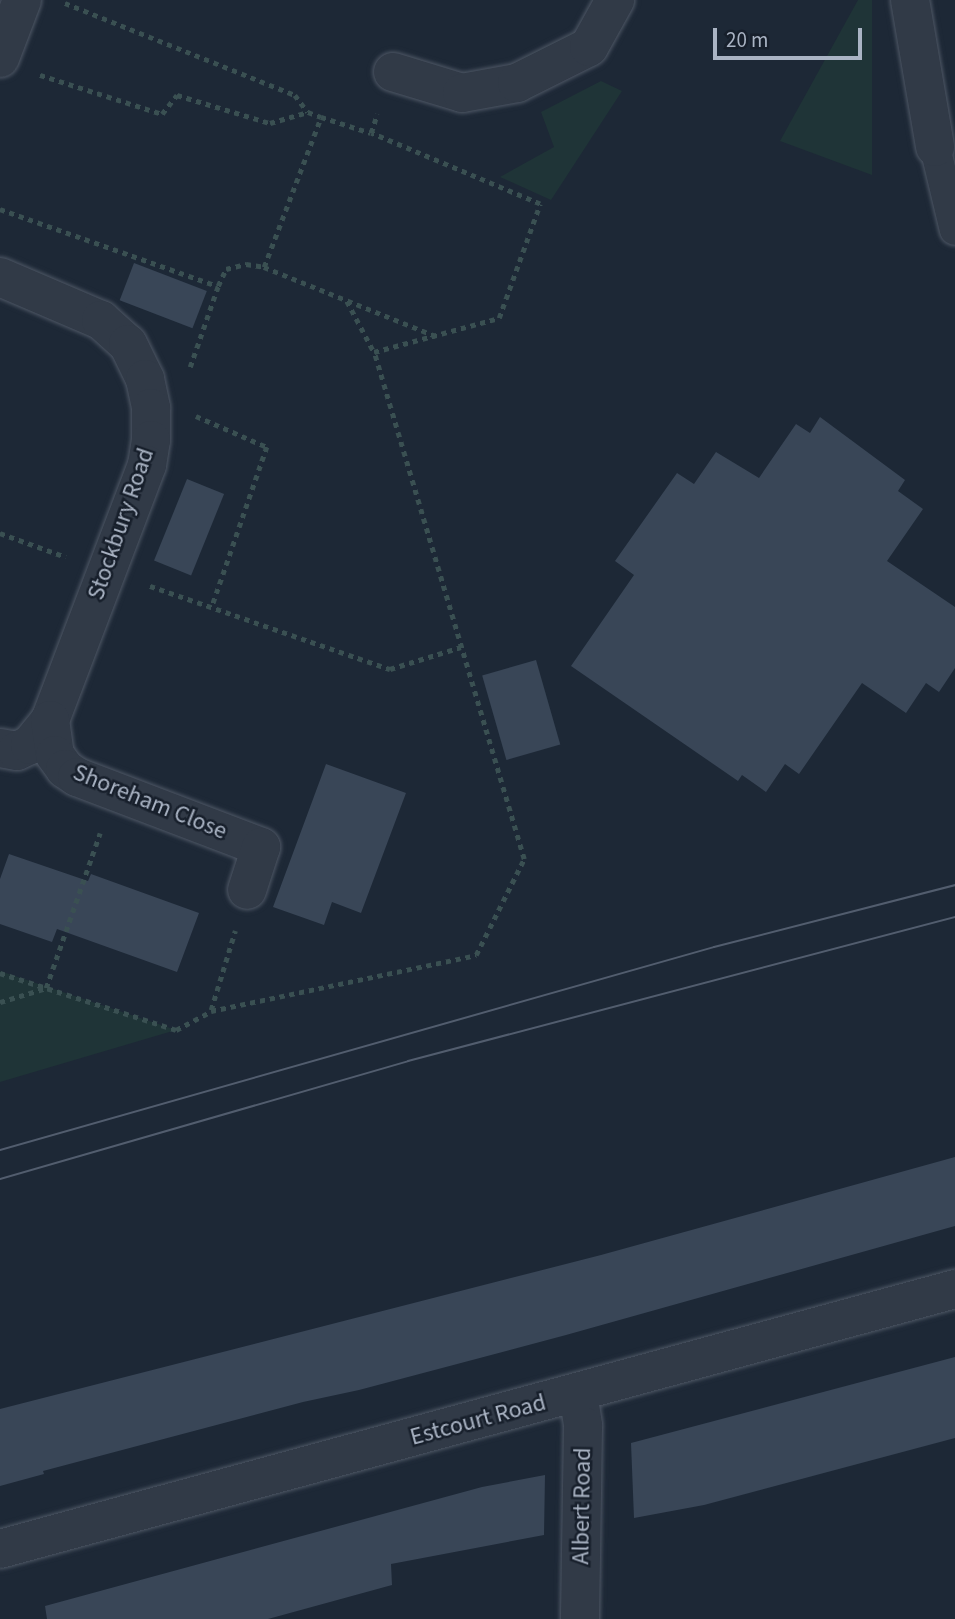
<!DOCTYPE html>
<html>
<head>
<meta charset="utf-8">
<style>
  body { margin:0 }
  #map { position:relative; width:955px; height:1619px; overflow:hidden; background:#1d2836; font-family:"Source Sans 3",sans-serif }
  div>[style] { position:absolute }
  .green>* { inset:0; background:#1f3437 }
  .building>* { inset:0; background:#394657; transform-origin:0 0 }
  .path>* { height:4.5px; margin-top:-2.25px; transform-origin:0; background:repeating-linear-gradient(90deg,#3a5052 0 5px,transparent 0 10px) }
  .roads { filter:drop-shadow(0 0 2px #4e5765) drop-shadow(0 0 2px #4e5765) }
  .lane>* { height:30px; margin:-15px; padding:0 15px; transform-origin:15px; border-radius:15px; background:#313a47 }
  .street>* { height:38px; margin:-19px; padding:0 19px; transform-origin:19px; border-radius:19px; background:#313a47 }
  .tram>* { height:2px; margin:-1px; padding:0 1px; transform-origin:1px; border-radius:1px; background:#525d6e }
  span { translate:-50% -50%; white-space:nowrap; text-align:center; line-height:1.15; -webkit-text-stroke:5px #171f2b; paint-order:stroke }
  .street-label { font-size:24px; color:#aab4c4 }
  .scale { position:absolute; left:713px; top:28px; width:149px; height:32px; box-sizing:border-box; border:4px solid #aab4c4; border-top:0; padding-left:9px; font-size:21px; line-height:24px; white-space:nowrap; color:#aab4c4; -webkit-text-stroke:5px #171f2b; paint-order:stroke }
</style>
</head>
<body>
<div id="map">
  <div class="green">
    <i style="clip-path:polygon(858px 0,872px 0,872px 175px,780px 141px)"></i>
    <i style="clip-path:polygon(601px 81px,622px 91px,551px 200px,500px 177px,554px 147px,541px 112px)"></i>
    <i style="clip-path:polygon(0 971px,176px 1030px,0 1082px)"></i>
  </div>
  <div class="building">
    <i style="left:134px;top:263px;width:78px;height:40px;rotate:21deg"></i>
    <i style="clip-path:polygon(820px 417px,905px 480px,898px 491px,923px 509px,887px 561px,955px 607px,955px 668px,939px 692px,926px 683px,906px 713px,862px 683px,799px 774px,785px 764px,766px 792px,742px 775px,738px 781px,571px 666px,634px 575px,615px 561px,677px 473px,694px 484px,716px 452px,759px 478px,796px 424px,810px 433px)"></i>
    <i style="left:187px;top:479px;width:40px;height:88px;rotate:22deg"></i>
    <i style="left:536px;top:660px;width:88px;height:56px;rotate:74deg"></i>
    <i style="clip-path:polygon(326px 764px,406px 793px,361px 913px,332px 902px,324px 925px,273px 907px)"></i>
    <i style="clip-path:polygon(9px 854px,88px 881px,91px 874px,199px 913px,177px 972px,57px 929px,52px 942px,0 924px,0 879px)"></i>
    <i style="clip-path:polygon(955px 1157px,955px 1226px,566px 1335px,359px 1390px,303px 1402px,43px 1471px,44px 1474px,0 1486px,0 1409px,601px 1255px)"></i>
    <i style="clip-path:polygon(955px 1357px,955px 1438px,704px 1505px,634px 1518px,631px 1443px)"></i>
    <i style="clip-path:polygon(545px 1475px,544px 1535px,391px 1564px,392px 1585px,268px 1619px,47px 1619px,45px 1606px,482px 1487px)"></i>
  </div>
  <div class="path">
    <i style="left:65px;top:3px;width:248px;rotate:21.8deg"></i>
    <i style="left:295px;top:95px;width:21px;rotate:53deg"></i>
    <i style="left:308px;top:112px;width:14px;rotate:21deg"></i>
    <i style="left:40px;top:75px;width:128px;rotate:17.7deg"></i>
    <i style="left:162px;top:114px;width:24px;rotate:-52deg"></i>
    <i style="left:177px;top:95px;width:97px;rotate:16.8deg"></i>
    <i style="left:270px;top:123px;width:40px;rotate:-16deg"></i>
    <i style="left:0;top:209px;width:231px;rotate:19.5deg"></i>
    <i style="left:218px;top:286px;width:19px;rotate:-65deg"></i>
    <i style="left:226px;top:269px;width:21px;rotate:-14deg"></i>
    <i style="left:246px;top:264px;width:18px;rotate:9deg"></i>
    <i style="left:264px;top:267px;width:160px;rotate:-69.2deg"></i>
    <i style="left:321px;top:117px;width:52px;rotate:17.7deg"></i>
    <i style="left:264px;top:267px;width:185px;rotate:21.9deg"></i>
    <i style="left:347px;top:301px;width:58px;rotate:62.1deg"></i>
    <i style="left:190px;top:367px;width:86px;rotate:-70.9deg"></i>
    <i style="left:196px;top:416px;width:77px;rotate:23.6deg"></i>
    <i style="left:267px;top:447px;width:169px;rotate:109deg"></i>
    <i style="left:0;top:533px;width:70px;rotate:20deg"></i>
    <i style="left:150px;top:586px;width:254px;rotate:19.1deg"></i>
    <i style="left:390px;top:669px;width:74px;rotate:-17.2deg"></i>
    <i style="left:0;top:973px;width:185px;rotate:17.9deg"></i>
    <i style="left:176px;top:1030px;width:40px;rotate:-28deg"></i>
    <i style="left:211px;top:1011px;width:271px;rotate:-11.9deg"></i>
    <i style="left:476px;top:955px;width:107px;rotate:-63.4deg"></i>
    <i style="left:524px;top:859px;width:529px;rotate:-106.48deg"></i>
    <i style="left:374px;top:352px;width:130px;rotate:-15.2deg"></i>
    <i style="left:499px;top:318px;width:121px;rotate:-70.2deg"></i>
    <i style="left:540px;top:204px;width:183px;rotate:-157.2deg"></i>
    <i style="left:371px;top:133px;width:20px;rotate:-72deg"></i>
    <i style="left:0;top:1002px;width:48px;rotate:-16.9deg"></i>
    <i style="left:46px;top:988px;width:164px;rotate:-70.8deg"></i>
    <i style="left:211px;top:1010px;width:83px;rotate:-73.1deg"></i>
  </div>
  <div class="roads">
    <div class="lane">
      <i style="left:935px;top:147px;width:85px;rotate:76.5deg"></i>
    </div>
    <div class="street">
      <i style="left:910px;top:0;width:149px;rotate:80.3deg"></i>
      <i style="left:0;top:58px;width:62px;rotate:-69.2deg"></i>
      <i style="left:393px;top:72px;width:72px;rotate:16.9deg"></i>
      <i style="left:462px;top:93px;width:56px;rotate:-10.3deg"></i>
      <i style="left:517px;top:83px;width:80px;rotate:-26.6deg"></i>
      <i style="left:589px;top:47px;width:54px;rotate:-61deg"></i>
      <i style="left:0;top:277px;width:110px;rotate:23.1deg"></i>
      <i style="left:101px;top:320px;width:36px;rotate:42deg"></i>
      <i style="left:128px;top:344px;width:39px;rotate:64deg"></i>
      <i style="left:145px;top:379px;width:30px;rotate:78deg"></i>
      <i style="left:151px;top:408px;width:32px;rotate:90deg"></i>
      <i style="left:151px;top:440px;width:25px;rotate:99deg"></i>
      <i style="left:147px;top:465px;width:273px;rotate:110.8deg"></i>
      <i style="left:0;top:748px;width:17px;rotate:10deg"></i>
      <i style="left:17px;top:751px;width:14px;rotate:-25deg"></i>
      <i style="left:30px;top:745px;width:32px;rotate:-51deg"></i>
      <i style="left:50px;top:720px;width:35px;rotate:82deg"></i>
      <i style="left:55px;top:755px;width:17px;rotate:54deg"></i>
      <i style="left:65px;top:769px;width:14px;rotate:34deg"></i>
      <i style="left:77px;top:777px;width:197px;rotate:20.8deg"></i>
      <i style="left:261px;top:847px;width:45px;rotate:108deg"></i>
      <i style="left:578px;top:1393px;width:33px;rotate:81deg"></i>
      <i style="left:583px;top:1426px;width:193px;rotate:90.9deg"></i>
      <i style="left:0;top:1549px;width:990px;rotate:-15.23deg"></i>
    </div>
  </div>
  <div class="tram">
    <i style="left:0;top:1150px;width:742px;rotate:-15.87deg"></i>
    <i style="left:714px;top:947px;width:249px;rotate:-14.4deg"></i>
    <i style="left:0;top:1179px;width:425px;rotate:-16.1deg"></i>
    <i style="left:408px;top:1061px;width:566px;rotate:-14.75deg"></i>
  </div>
  <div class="street-label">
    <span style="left:121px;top:524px;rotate:-71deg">Stockbury Road</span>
    <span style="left:150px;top:802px;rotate:22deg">Shoreham Close</span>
    <span style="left:478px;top:1420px;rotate:-15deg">Estcourt Road</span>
    <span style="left:582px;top:1506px;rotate:-89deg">Albert Road</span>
  </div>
  <div class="scale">20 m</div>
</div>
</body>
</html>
